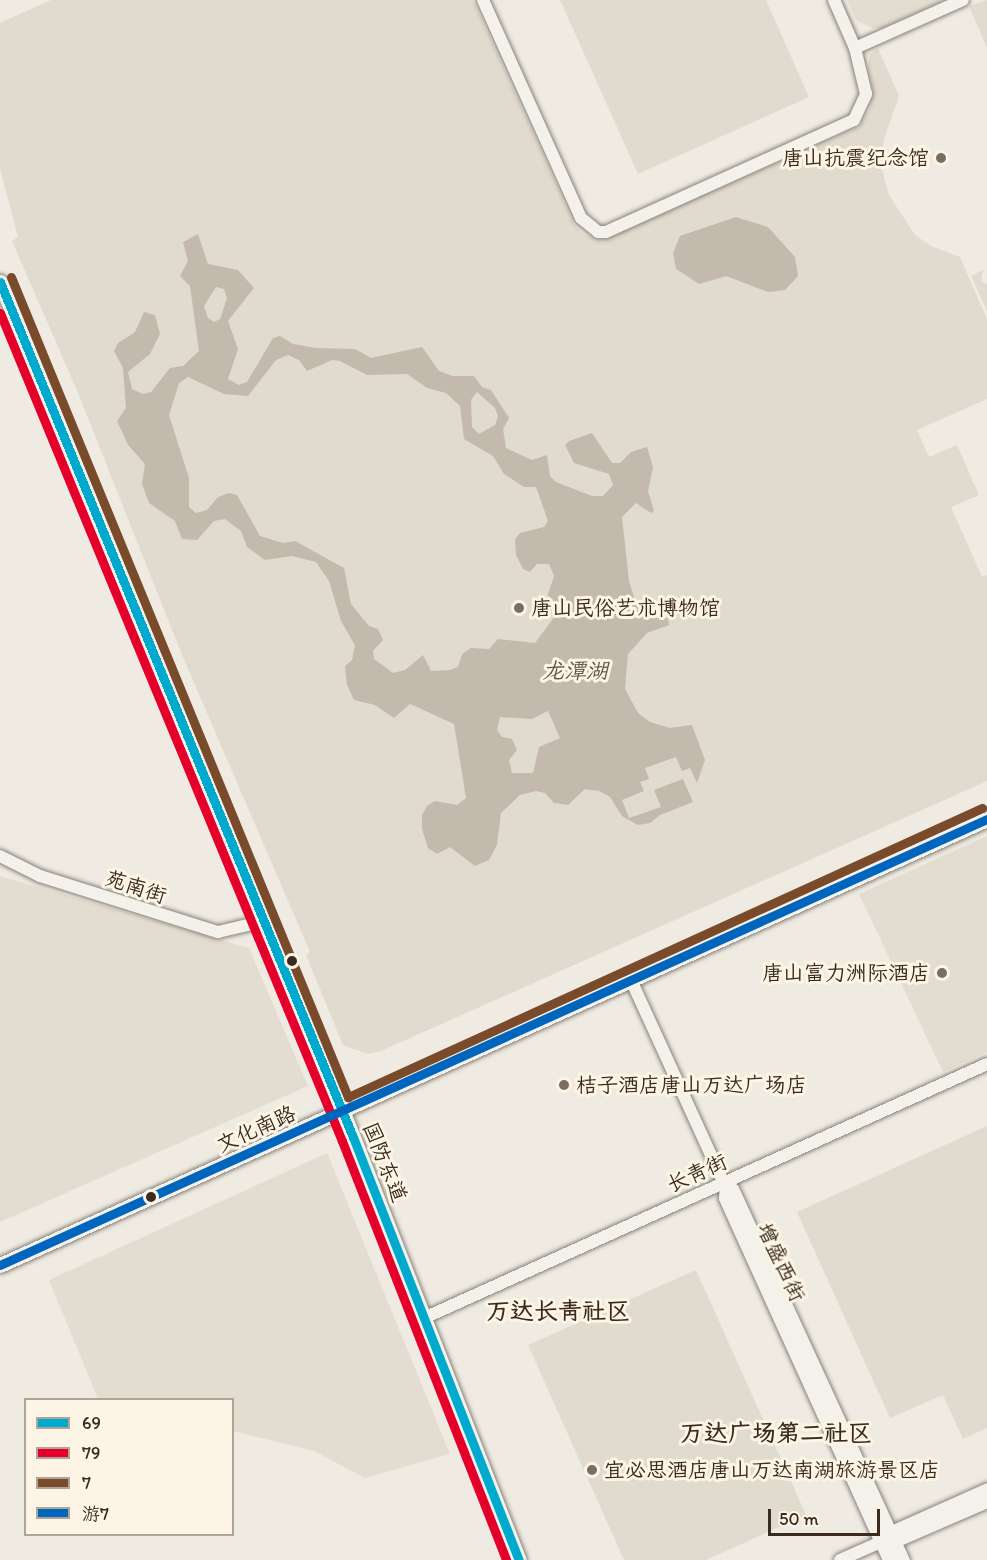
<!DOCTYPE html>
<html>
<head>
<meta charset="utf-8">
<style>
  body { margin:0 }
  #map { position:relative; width:987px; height:1560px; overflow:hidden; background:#efebe2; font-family:Itim,"LXGW WenKai TC",sans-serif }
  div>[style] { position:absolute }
  .built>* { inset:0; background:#e3dcd0 }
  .green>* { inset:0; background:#e1dace }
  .water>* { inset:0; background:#c3baad }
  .roads { filter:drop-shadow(0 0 2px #87827b) drop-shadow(0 0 2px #87827b) }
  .pedestrian>* { height:9px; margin:-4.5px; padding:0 4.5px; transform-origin:4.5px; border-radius:4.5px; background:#f4f1ea }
  .minor>* { height:12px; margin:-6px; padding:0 6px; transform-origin:6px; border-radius:6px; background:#f4f1ea }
  .tertiary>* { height:15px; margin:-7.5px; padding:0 7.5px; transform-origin:7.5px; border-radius:7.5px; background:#f4f1ea }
  .bus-1>* { height:9px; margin:-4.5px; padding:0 4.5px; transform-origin:4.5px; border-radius:4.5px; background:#00a9ce }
  .bus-2>* { height:9px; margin:-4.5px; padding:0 4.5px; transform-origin:4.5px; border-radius:4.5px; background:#e4002b }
  .bus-3>* { height:9px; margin:-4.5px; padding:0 4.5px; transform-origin:4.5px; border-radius:4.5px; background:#7a4b2a }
  .bus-4>* { height:9px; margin:-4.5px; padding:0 4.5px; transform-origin:4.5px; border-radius:4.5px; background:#0065bd }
  .dots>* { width:16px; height:16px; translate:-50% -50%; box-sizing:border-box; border:3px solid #fcf5e5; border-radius:50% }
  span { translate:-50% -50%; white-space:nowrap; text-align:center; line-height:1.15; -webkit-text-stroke:6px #fcf5e5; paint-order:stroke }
  .poi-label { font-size:21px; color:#3b2a1e }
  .right { translate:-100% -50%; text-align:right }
  .left { translate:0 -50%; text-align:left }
  .street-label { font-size:21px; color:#3b2a1e }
  .water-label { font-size:22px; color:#645548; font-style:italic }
  .quarter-label { font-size:24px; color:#3b2a1e; font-weight:700 }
  .legend { position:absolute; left:24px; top:1398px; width:210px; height:138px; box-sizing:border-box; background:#fcf5e5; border:2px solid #afa495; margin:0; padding:8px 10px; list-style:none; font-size:18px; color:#3b2a1e }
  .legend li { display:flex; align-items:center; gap:12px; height:30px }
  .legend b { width:30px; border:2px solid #afa495 }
  .scale { position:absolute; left:768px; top:1509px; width:112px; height:27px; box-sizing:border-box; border:3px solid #3b2a1e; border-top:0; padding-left:8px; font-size:18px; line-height:21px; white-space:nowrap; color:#3b2a1e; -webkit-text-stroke:4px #fcf5e5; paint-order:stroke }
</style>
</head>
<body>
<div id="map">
  <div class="built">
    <i style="clip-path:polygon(847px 0,944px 0,883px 28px,872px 28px,856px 20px)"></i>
    <i style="clip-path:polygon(987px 836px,987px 1052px,943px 1072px,859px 894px)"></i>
    <i style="clip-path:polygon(0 876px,249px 948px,308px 1086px,0 1222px)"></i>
    <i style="clip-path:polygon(327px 1153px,450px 1454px,365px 1478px,314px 1451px,233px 1431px,232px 1400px,98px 1399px,49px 1280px)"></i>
  </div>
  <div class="green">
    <i style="clip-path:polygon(51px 0,473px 0,575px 226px,583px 234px,602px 240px,858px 127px,869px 111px,873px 92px,868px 67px,870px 54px,878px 48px,899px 96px,884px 139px,881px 166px,889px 195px,915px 235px,931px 246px,960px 257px,987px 319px,987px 399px,917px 430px,929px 457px,957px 445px,979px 495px,951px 507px,982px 577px,987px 575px,987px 781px,381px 1051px,368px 1054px,343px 1045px,306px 955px,310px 952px,182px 655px,78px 393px,12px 241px,18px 237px,0 169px,0 23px)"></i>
    <i style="clip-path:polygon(560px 0,766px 0,809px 97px,638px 174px)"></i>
    <i style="clip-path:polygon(987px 0,987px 48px,969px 6px)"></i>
    <i style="clip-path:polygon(983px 270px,981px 281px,987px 284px,987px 311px,971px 276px)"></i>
    <i style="clip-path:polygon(987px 1126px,987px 1428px,963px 1439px,943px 1395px,890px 1418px,797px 1212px)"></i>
    <i style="clip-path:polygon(696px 1270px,806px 1515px,706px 1560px,624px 1560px,528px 1345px)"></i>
  </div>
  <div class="water">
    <i style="clip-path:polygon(736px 217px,768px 227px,795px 257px,798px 276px,785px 290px,768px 292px,726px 276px,699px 284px,676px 269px,673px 253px,680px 236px)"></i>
    <i style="clip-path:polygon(evenodd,198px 234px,208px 264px,238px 270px,254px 288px,228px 321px,238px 349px,228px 379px,239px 385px,247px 382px,273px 338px,280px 336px,293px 344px,316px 348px,355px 349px,371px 358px,422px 347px,439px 371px,453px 376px,474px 376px,482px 387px,491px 390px,509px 418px,503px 429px,506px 448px,532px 460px,547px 455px,550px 476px,556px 482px,592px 496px,603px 496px,613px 485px,609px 474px,574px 463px,565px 445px,569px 441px,592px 433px,612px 463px,620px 463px,631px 452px,647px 447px,653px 467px,648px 491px,654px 511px,651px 513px,636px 503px,622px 517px,629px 581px,638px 610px,652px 618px,668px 618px,669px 625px,647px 633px,628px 654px,625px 689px,638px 713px,650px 722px,670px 728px,692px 725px,705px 760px,697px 783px,690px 768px,682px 771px,676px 757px,645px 768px,649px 779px,640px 782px,644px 791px,622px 800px,629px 818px,661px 807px,654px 790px,683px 779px,693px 802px,660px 815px,650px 823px,638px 825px,622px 816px,610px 797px,599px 791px,585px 789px,568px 805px,554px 803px,545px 793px,536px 791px,520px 795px,501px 813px,497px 845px,489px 860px,475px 866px,450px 847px,437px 854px,428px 848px,422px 829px,422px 815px,427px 806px,435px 801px,457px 805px,466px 798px,454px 724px,410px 704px,394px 718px,375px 705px,354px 700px,347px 685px,345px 666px,352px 660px,355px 645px,341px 621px,329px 581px,316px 562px,292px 556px,265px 560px,247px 547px,241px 531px,225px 519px,214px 521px,197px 540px,182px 539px,175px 521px,149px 503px,142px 484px,145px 464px,128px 445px,117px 421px,126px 408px,123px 368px,114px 351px,118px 343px,135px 332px,144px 312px,155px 315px,160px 334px,150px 354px,128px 372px,132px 389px,143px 394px,151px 392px,170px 368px,183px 366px,199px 351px,190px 286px,180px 276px,188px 261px,183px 242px,198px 234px,216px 287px,224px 289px,227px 298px,220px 319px,214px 322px,208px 318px,204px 306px,216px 287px,198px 234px,288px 355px,299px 360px,307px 371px,332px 360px,340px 361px,367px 375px,407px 374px,427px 388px,446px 393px,460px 406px,464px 439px,493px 456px,504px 474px,524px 487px,536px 487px,548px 521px,544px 527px,520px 533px,515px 539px,516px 555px,523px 569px,530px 572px,537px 564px,549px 564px,554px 576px,548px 594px,555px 616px,535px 643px,498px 639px,489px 649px,471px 648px,462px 654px,458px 667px,450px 670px,431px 671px,423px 655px,405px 670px,393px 673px,374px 659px,373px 651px,383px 640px,378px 629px,369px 626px,351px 604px,344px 568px,295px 541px,283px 543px,260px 536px,237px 495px,229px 493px,218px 497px,207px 510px,196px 513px,189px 507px,189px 478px,169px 415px,179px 383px,188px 377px,224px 394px,248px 396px,276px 360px,288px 355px,198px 234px,477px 392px,495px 408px,498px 416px,495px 425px,479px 434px,472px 427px,471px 400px,477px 392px,198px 234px,548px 711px,560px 738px,539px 747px,533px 773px,512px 773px,509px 760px,517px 750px,512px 739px,502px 737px,497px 730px,500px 717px,532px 719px,548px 711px)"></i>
  </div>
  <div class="roads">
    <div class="pedestrian">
      <i style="left:987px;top:1487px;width:105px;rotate:155.9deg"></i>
      <i style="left:891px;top:1530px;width:11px;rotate:112deg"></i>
      <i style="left:887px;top:1540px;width:10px;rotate:11deg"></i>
      <i style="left:897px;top:1542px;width:98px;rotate:-23.4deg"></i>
      <i style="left:887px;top:1560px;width:397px;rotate:-114.4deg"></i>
      <i style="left:723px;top:1198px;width:15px;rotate:-86deg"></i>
      <i style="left:724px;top:1183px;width:11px;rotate:27deg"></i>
      <i style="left:734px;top:1188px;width:409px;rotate:65.3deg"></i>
    </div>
    <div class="minor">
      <i style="left:483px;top:0;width:239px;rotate:65.8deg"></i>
      <i style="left:581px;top:218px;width:22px;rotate:39deg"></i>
      <i style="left:598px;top:232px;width:8px"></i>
      <i style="left:606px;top:232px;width:272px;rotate:-24.3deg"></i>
      <i style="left:854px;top:120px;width:29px;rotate:-65deg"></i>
      <i style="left:866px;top:94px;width:47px;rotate:-103.4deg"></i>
      <i style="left:855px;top:48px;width:118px;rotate:-24deg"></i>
      <i style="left:834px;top:0;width:52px;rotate:66.4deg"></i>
      <i style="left:0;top:856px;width:45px;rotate:26.6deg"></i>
      <i style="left:40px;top:876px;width:187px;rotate:17.5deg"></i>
      <i style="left:218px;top:932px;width:47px;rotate:-13.4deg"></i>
      <i style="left:631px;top:980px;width:638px;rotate:65.44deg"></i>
      <i style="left:424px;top:1318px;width:618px;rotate:-24.28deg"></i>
      <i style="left:840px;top:1560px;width:161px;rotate:-23.9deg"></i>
    </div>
    <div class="tertiary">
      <i style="left:0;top:282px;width:925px;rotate:67.57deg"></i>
      <i style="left:353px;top:1137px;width:454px;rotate:68.6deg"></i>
      <i style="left:0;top:1265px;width:1083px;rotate:-24.32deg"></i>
    </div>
  </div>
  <div class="bus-1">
    <i style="left:0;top:282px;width:925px;rotate:67.57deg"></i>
    <i style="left:353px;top:1137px;width:454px;rotate:68.6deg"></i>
  </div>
  <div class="bus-2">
    <i style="left:0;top:313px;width:896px;rotate:67.56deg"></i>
    <i style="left:342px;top:1141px;width:450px;rotate:68.6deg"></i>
  </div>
  <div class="bus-3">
    <i style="left:11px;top:277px;width:887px;rotate:67.66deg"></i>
    <i style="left:348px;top:1097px;width:697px;rotate:-24.51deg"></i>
  </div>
  <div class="bus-4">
    <i style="left:0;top:1265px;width:1083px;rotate:-24.32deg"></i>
  </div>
  <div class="dots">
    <i style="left:941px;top:158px;background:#7a6e63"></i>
    <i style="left:519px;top:608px;background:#7a6e63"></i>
    <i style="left:292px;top:961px;background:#3b2a1e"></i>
    <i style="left:942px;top:973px;background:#7a6e63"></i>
    <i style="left:564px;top:1085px;background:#7a6e63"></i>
    <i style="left:151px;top:1197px;background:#3b2a1e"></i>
    <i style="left:592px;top:1470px;background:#7a6e63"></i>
  </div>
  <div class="poi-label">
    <span class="right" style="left:929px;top:158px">唐山抗震纪念馆</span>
    <span class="left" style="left:531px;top:608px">唐山民俗艺术博物馆</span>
    <span class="right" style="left:930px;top:973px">唐山富力洲际酒店</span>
    <span class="left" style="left:576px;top:1085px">桔子酒店唐山万达广场店</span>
    <span class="left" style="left:604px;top:1470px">宜必思酒店唐山万达南湖旅游景区店</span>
  </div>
  <div class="street-label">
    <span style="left:136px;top:887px;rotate:18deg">苑南街</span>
    <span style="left:256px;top:1129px;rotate:-24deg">文化南路</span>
    <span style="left:385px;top:1162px;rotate:68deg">国防东道</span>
    <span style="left:697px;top:1173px;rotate:-24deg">长青街</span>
    <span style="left:781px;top:1262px;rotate:65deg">增盛西街</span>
  </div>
  <div class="water-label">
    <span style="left:575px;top:671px">龙潭湖</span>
  </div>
  <div class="quarter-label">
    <span style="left:558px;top:1311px">万达长青社区</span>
    <span style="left:776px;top:1433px">万达广场第二社区</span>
  </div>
  <ul class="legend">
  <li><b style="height:8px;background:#00a9ce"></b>69</li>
  <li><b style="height:8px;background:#e4002b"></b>79</li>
  <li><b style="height:8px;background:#7a4b2a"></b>7</li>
  <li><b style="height:8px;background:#0065bd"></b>游7</li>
  </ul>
  <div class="scale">50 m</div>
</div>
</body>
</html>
